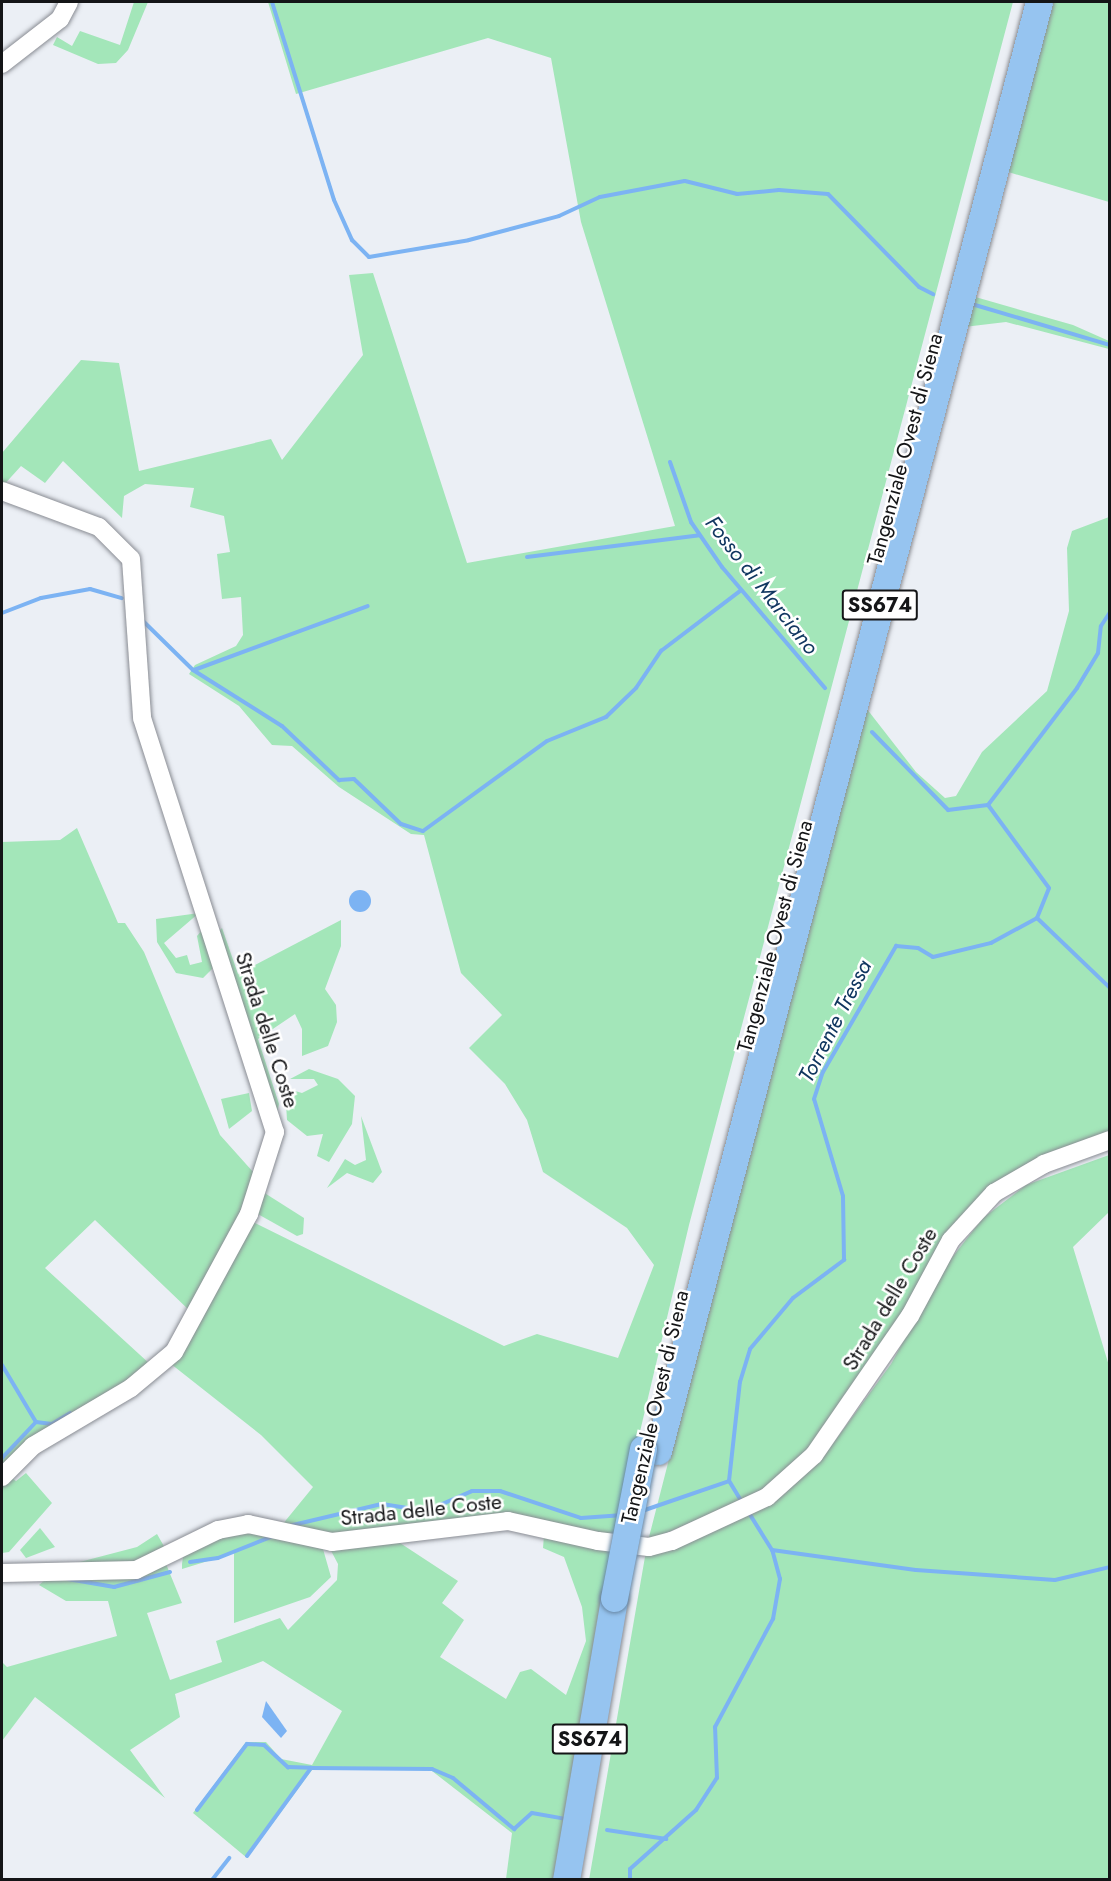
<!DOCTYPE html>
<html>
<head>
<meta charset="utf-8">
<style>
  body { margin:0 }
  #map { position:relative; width:1111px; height:1881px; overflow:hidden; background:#ebeff5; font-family:Jost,sans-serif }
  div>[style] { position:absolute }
  .green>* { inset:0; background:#a3e6b9 }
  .water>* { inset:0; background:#7cb3f3 }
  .round { border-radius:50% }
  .stream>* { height:4px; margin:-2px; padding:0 2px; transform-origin:2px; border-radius:2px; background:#7cb3f3 }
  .roads { filter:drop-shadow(0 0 2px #898c93) drop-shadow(0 0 2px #898c93) }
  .minor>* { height:18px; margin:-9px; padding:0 9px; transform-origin:9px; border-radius:9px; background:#fff }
  .highway>* { height:27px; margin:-13.5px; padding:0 13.5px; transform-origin:13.5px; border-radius:13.5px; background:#96c4f0 }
  .bridges { filter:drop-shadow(0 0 2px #6887a4) drop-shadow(0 0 2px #6887a4) }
  .highway-bridge>* { height:27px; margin:-13.5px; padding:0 13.5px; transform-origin:13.5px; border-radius:13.5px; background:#96c4f0 }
  span { translate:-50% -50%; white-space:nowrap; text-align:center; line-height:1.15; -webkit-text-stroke:5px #fff; paint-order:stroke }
  .shield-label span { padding:2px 4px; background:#fff; border:2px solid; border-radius:4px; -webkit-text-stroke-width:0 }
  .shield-label { font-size:20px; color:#141517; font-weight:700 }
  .street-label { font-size:21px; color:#141517 }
  .water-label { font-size:22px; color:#113760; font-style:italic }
  .frame { position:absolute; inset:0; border:3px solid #141517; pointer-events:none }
</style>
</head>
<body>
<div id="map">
  <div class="green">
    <i style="clip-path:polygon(134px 2px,148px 2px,128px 50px,116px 63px,98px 64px,53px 45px,57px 37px,72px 46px,80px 31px,120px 45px)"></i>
    <i style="clip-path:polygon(268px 2px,1013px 2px,689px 1225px,615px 1537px,508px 1514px,332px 1536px,282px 1525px,313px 1487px,261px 1435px,171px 1364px,188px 1345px,253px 1222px,504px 1346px,537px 1334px,618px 1358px,654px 1265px,627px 1228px,543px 1172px,527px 1120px,505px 1084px,469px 1048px,502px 1015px,461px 973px,424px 835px,411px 834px,339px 787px,292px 746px,272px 745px,239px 706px,189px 674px,195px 665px,236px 646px,243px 635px,241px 597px,222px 599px,217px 554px,230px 552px,224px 516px,190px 507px,194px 488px,145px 484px,124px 496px,122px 518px,63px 461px,45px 483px,21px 466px,2px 487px,2px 453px,81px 360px,119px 363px,139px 471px,271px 439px,282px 460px,363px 355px,349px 275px,373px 273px,467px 563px,675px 526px,581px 222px,551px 58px,488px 38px,296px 94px)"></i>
    <i style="clip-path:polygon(1047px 2px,1109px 2px,1109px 202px,1005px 171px)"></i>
    <i style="clip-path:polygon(972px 296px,1073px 325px,1109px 341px,1109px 349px,1006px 322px,964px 327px)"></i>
    <i style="clip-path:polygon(1109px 517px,1109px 1135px,1001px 1182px,811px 1452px,775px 1486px,648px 1541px,863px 704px,916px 772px,945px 798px,956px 796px,982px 752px,1047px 691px,1069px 611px,1067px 548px,1072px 531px)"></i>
    <i style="clip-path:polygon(77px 828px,118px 923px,125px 923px,144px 952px,220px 1135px,254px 1173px,234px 1228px,190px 1311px,95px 1220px,45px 1268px,151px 1365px,2px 1469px,2px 842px,60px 840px)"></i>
    <i style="clip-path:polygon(199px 913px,164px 943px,176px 958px,187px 955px,190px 965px,202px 962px,197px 936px,202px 930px,215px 966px,203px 978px,176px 973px,157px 942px,156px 919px)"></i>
    <i style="clip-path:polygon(341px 920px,341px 946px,325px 989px,336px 1005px,337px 1022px,328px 1046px,302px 1056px,302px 1029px,295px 1014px,258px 1039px,279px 1104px,275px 1121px,216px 934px,222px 928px,238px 974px)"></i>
    <i style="clip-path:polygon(309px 1069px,338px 1079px,355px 1096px,352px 1124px,329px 1162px,317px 1156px,323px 1134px,307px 1136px,287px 1120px,285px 1088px,302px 1093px,318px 1085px,314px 1079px,290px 1079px)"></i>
    <i style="clip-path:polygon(249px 1093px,252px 1111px,229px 1129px,221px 1099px)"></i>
    <i style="clip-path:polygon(361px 1116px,382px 1172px,373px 1183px,347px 1173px,327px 1188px,345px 1159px,355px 1165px,366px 1160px)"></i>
    <i style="clip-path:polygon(1109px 1155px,1109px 1212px,1073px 1247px,1110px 1369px,1109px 1879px,589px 1880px,646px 1551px,782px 1496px,821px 1460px,891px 1364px,943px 1269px,983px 1218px,1026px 1185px)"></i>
    <i style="clip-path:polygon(263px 1192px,304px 1218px,303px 1234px,297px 1236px,256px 1213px)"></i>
    <i style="clip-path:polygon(26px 1473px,52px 1503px,9px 1552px,2px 1553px,2px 1484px,9px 1476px,16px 1481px)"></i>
    <i style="clip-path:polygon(40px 1528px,55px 1547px,26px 1558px,20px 1550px)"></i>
    <i style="clip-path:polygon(243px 1530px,323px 1549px,331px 1577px,310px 1597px,234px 1623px,234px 1553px,182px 1569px,182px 1564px,183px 1557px,210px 1540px)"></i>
    <i style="clip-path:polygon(157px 1534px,165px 1548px,129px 1565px,72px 1564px,137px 1547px)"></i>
    <i style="clip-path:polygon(544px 1535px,613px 1550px,557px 1879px,506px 1879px,512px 1833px,432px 1771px,390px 1768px,312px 1770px,247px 1858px,193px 1813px,246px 1742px,266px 1742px,281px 1759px,312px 1765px,342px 1711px,263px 1661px,175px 1694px,180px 1717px,130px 1750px,165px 1798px,35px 1697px,2px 1741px,2px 1662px,7px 1667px,117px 1636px,108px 1601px,66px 1601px,39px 1585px,46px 1579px,134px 1577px,166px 1564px,182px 1603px,147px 1613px,170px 1680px,222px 1662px,216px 1641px,280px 1618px,288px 1630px,337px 1580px,338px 1564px,328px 1545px,397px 1541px,458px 1581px,442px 1603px,464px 1620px,440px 1657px,506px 1699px,520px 1672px,531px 1669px,566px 1695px,586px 1641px,582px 1607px,564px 1557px,543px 1548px)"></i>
  </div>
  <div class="water">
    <i class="round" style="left:349px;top:890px;width:22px;height:22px"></i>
    <i style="clip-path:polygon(266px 1701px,287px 1731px,281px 1738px,262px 1717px)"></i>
  </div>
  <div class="stream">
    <i style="left:272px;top:2px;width:207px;rotate:72.6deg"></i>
    <i style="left:334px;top:200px;width:44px;rotate:65.8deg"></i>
    <i style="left:352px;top:240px;width:24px;rotate:45deg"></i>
    <i style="left:369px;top:257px;width:101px;rotate:-9.6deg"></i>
    <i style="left:469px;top:240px;width:93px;rotate:-14.9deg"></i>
    <i style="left:559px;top:216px;width:45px;rotate:-24.9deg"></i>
    <i style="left:600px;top:197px;width:86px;rotate:-10.7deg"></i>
    <i style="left:685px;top:181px;width:54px;rotate:14deg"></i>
    <i style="left:737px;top:194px;width:42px;rotate:-5.4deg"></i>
    <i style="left:779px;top:190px;width:49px;rotate:4.7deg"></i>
    <i style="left:828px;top:194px;width:130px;rotate:45.6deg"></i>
    <i style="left:919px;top:287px;width:16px;rotate:27deg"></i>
    <i style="left:975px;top:305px;width:141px;rotate:16.5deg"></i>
    <i style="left:670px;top:462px;width:64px;rotate:70.7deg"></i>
    <i style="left:691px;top:522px;width:55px;rotate:55.4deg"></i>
    <i style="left:722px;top:567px;width:159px;rotate:49.6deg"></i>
    <i style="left:527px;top:557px;width:174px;rotate:-7.2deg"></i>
    <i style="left:2px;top:613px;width:42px;rotate:-21deg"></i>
    <i style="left:41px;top:598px;width:50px;rotate:-10.4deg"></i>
    <i style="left:90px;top:589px;width:33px;rotate:16deg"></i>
    <i style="left:143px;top:621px;width:70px;rotate:44.4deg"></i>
    <i style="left:193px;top:670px;width:105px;rotate:32.2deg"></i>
    <i style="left:282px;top:726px;width:79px;rotate:43.5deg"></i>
    <i style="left:339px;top:780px;width:15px;rotate:-4deg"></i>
    <i style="left:354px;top:779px;width:65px;rotate:43.8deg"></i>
    <i style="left:401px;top:824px;width:23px;rotate:18deg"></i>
    <i style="left:423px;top:831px;width:153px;rotate:-36deg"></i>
    <i style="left:547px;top:741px;width:64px;rotate:-22.1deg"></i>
    <i style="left:606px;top:717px;width:42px;rotate:-44deg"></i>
    <i style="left:636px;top:688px;width:45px;rotate:-56deg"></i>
    <i style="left:661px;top:651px;width:99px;rotate:-37.2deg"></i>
    <i style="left:194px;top:670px;width:185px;rotate:-20.2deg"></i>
    <i style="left:872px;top:732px;width:109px;rotate:45.7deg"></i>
    <i style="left:948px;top:810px;width:40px;rotate:-7.1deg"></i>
    <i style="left:1037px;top:918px;width:101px;rotate:43.8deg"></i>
    <i style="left:2px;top:1365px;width:66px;rotate:59.2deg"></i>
    <i style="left:36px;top:1422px;width:50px;rotate:133.4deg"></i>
    <i style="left:36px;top:1422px;width:16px;rotate:7deg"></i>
    <i style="left:52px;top:1424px;width:21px;rotate:-31deg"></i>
    <i style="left:743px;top:1504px;width:27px;rotate:-121deg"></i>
    <i style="left:729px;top:1481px;width:100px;rotate:-83.7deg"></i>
    <i style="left:740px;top:1382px;width:34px;rotate:-73deg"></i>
    <i style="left:750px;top:1349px;width:67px;rotate:-49.9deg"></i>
    <i style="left:793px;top:1298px;width:64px;rotate:-36.7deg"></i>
    <i style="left:844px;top:1260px;width:64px;rotate:-90.9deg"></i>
    <i style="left:843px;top:1196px;width:101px;rotate:-106.6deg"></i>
    <i style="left:814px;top:1099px;width:28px;rotate:-72deg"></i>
    <i style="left:823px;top:1072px;width:146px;rotate:-59.9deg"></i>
    <i style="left:896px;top:946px;width:22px;rotate:5deg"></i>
    <i style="left:918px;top:948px;width:17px;rotate:31deg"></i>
    <i style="left:933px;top:957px;width:60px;rotate:-13.6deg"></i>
    <i style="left:991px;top:943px;width:52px;rotate:-28.5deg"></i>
    <i style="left:1037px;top:918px;width:32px;rotate:-68deg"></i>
    <i style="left:1049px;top:888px;width:103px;rotate:-126.3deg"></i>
    <i style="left:988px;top:805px;width:147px;rotate:-52.7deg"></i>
    <i style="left:1077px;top:688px;width:41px;rotate:-59deg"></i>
    <i style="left:1098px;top:653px;width:27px;rotate:-84deg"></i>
    <i style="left:1101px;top:626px;width:17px;rotate:-57deg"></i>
    <i style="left:642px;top:1511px;width:92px;rotate:-19deg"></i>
    <i style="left:293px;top:1525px;width:91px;rotate:-13.3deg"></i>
    <i style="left:382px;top:1504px;width:45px;rotate:9deg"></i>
    <i style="left:426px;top:1511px;width:50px;rotate:-23.5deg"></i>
    <i style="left:472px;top:1491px;width:28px"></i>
    <i style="left:500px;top:1491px;width:85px;rotate:18.4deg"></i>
    <i style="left:581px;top:1518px;width:39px;rotate:-4deg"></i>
    <i style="left:772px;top:1550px;width:145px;rotate:7.9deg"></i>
    <i style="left:916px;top:1570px;width:139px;rotate:4.1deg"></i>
    <i style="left:1055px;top:1580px;width:57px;rotate:-13.3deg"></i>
    <i style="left:190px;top:1562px;width:28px;rotate:-8deg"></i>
    <i style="left:218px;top:1558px;width:59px;rotate:-21.8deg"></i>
    <i style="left:68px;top:1579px;width:47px;rotate:9.9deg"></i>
    <i style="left:114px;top:1587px;width:58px;rotate:-15deg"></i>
    <i style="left:197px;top:1810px;width:83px;rotate:-52.9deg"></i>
    <i style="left:247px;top:1744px;width:17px;rotate:3deg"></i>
    <i style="left:264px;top:1745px;width:33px;rotate:43deg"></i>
    <i style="left:288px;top:1767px;width:23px;rotate:2deg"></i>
    <i style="left:607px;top:1830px;width:60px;rotate:8.7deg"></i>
    <i style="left:247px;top:1856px;width:109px;rotate:-54deg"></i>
    <i style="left:311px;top:1768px;width:121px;rotate:0.5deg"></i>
    <i style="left:432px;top:1769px;width:23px;rotate:23deg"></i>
    <i style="left:453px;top:1778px;width:80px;rotate:39.9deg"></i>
    <i style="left:514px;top:1829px;width:24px;rotate:-42deg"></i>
    <i style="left:532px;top:1813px;width:34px;rotate:10deg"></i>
    <i style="left:212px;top:1880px;width:28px;rotate:-52deg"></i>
    <i style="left:630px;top:1880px;width:11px;rotate:-90deg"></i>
    <i style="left:630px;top:1869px;width:89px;rotate:-41.8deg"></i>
    <i style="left:696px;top:1810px;width:38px;rotate:-57deg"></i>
    <i style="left:717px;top:1778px;width:51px;rotate:-92.2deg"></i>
    <i style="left:715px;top:1727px;width:123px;rotate:-61.8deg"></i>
    <i style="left:773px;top:1619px;width:41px;rotate:-80.1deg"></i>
    <i style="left:780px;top:1579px;width:30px;rotate:-105deg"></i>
    <i style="left:772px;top:1550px;width:44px;rotate:-121.9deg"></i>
  </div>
  <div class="roads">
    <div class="minor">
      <i style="left:2px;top:64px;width:73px;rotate:-37.8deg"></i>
      <i style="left:60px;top:19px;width:19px;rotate:-62deg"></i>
      <i style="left:2px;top:491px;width:103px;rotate:20.4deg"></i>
      <i style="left:99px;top:527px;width:45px;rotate:45deg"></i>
      <i style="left:131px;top:559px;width:159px;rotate:86deg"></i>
      <i style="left:142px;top:718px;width:435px;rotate:72.2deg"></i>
      <i style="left:275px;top:1132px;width:86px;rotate:107.6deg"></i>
      <i style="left:249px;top:1214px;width:157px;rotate:118.5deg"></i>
      <i style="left:174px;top:1352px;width:56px;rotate:140.1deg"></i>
      <i style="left:131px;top:1388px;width:114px;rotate:149.4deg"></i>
      <i style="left:33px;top:1446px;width:44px;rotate:135deg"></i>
      <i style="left:2px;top:1573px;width:134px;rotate:-1.3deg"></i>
      <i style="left:136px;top:1570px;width:91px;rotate:-26deg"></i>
      <i style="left:218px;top:1530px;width:31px;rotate:-11deg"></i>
      <i style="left:248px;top:1524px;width:86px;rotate:12.1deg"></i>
      <i style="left:332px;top:1542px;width:177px;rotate:-6.8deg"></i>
      <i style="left:508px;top:1521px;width:92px;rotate:12.5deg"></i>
      <i style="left:598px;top:1541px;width:51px;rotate:6.7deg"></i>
      <i style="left:649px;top:1547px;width:24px;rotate:-15deg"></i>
      <i style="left:672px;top:1541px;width:105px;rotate:-24.9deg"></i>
      <i style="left:767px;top:1497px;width:63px;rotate:-41.8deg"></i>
      <i style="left:814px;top:1455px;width:169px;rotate:-55.4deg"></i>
      <i style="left:910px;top:1316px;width:86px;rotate:-61.7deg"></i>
      <i style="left:951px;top:1240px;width:64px;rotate:-47.5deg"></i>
      <i style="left:994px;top:1193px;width:58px;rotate:-30.1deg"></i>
      <i style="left:1044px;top:1164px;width:70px;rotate:-20deg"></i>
    </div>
    <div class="highway">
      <i style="left:658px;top:1451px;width:1498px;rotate:-75.27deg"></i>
      <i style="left:566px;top:1880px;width:286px;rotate:-80.3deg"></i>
    </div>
  </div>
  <div class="bridges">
    <div class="highway-bridge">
      <i style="left:614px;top:1598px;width:152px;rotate:-79deg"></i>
    </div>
  </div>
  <div class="shield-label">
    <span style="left:880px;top:605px">SS674</span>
    <span style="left:590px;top:1739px">SS674</span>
  </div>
  <div class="street-label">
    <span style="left:905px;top:449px;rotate:-75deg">Tangenziale Ovest di Siena</span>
    <span style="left:775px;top:936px;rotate:-75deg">Tangenziale Ovest di Siena</span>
    <span style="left:267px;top:1030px;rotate:72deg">Strada delle Coste</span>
    <span style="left:890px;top:1299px;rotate:-59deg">Strada delle Coste</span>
    <span style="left:655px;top:1407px;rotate:-77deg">Tangenziale Ovest di Siena</span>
    <span style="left:421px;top:1510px;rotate:-6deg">Strada delle Coste</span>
  </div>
  <div class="water-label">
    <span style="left:762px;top:585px;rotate:52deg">Fosso di Marciano</span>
    <span style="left:835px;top:1021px;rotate:-63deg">Torrente Tressa</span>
  </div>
  <div class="frame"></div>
</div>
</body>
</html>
